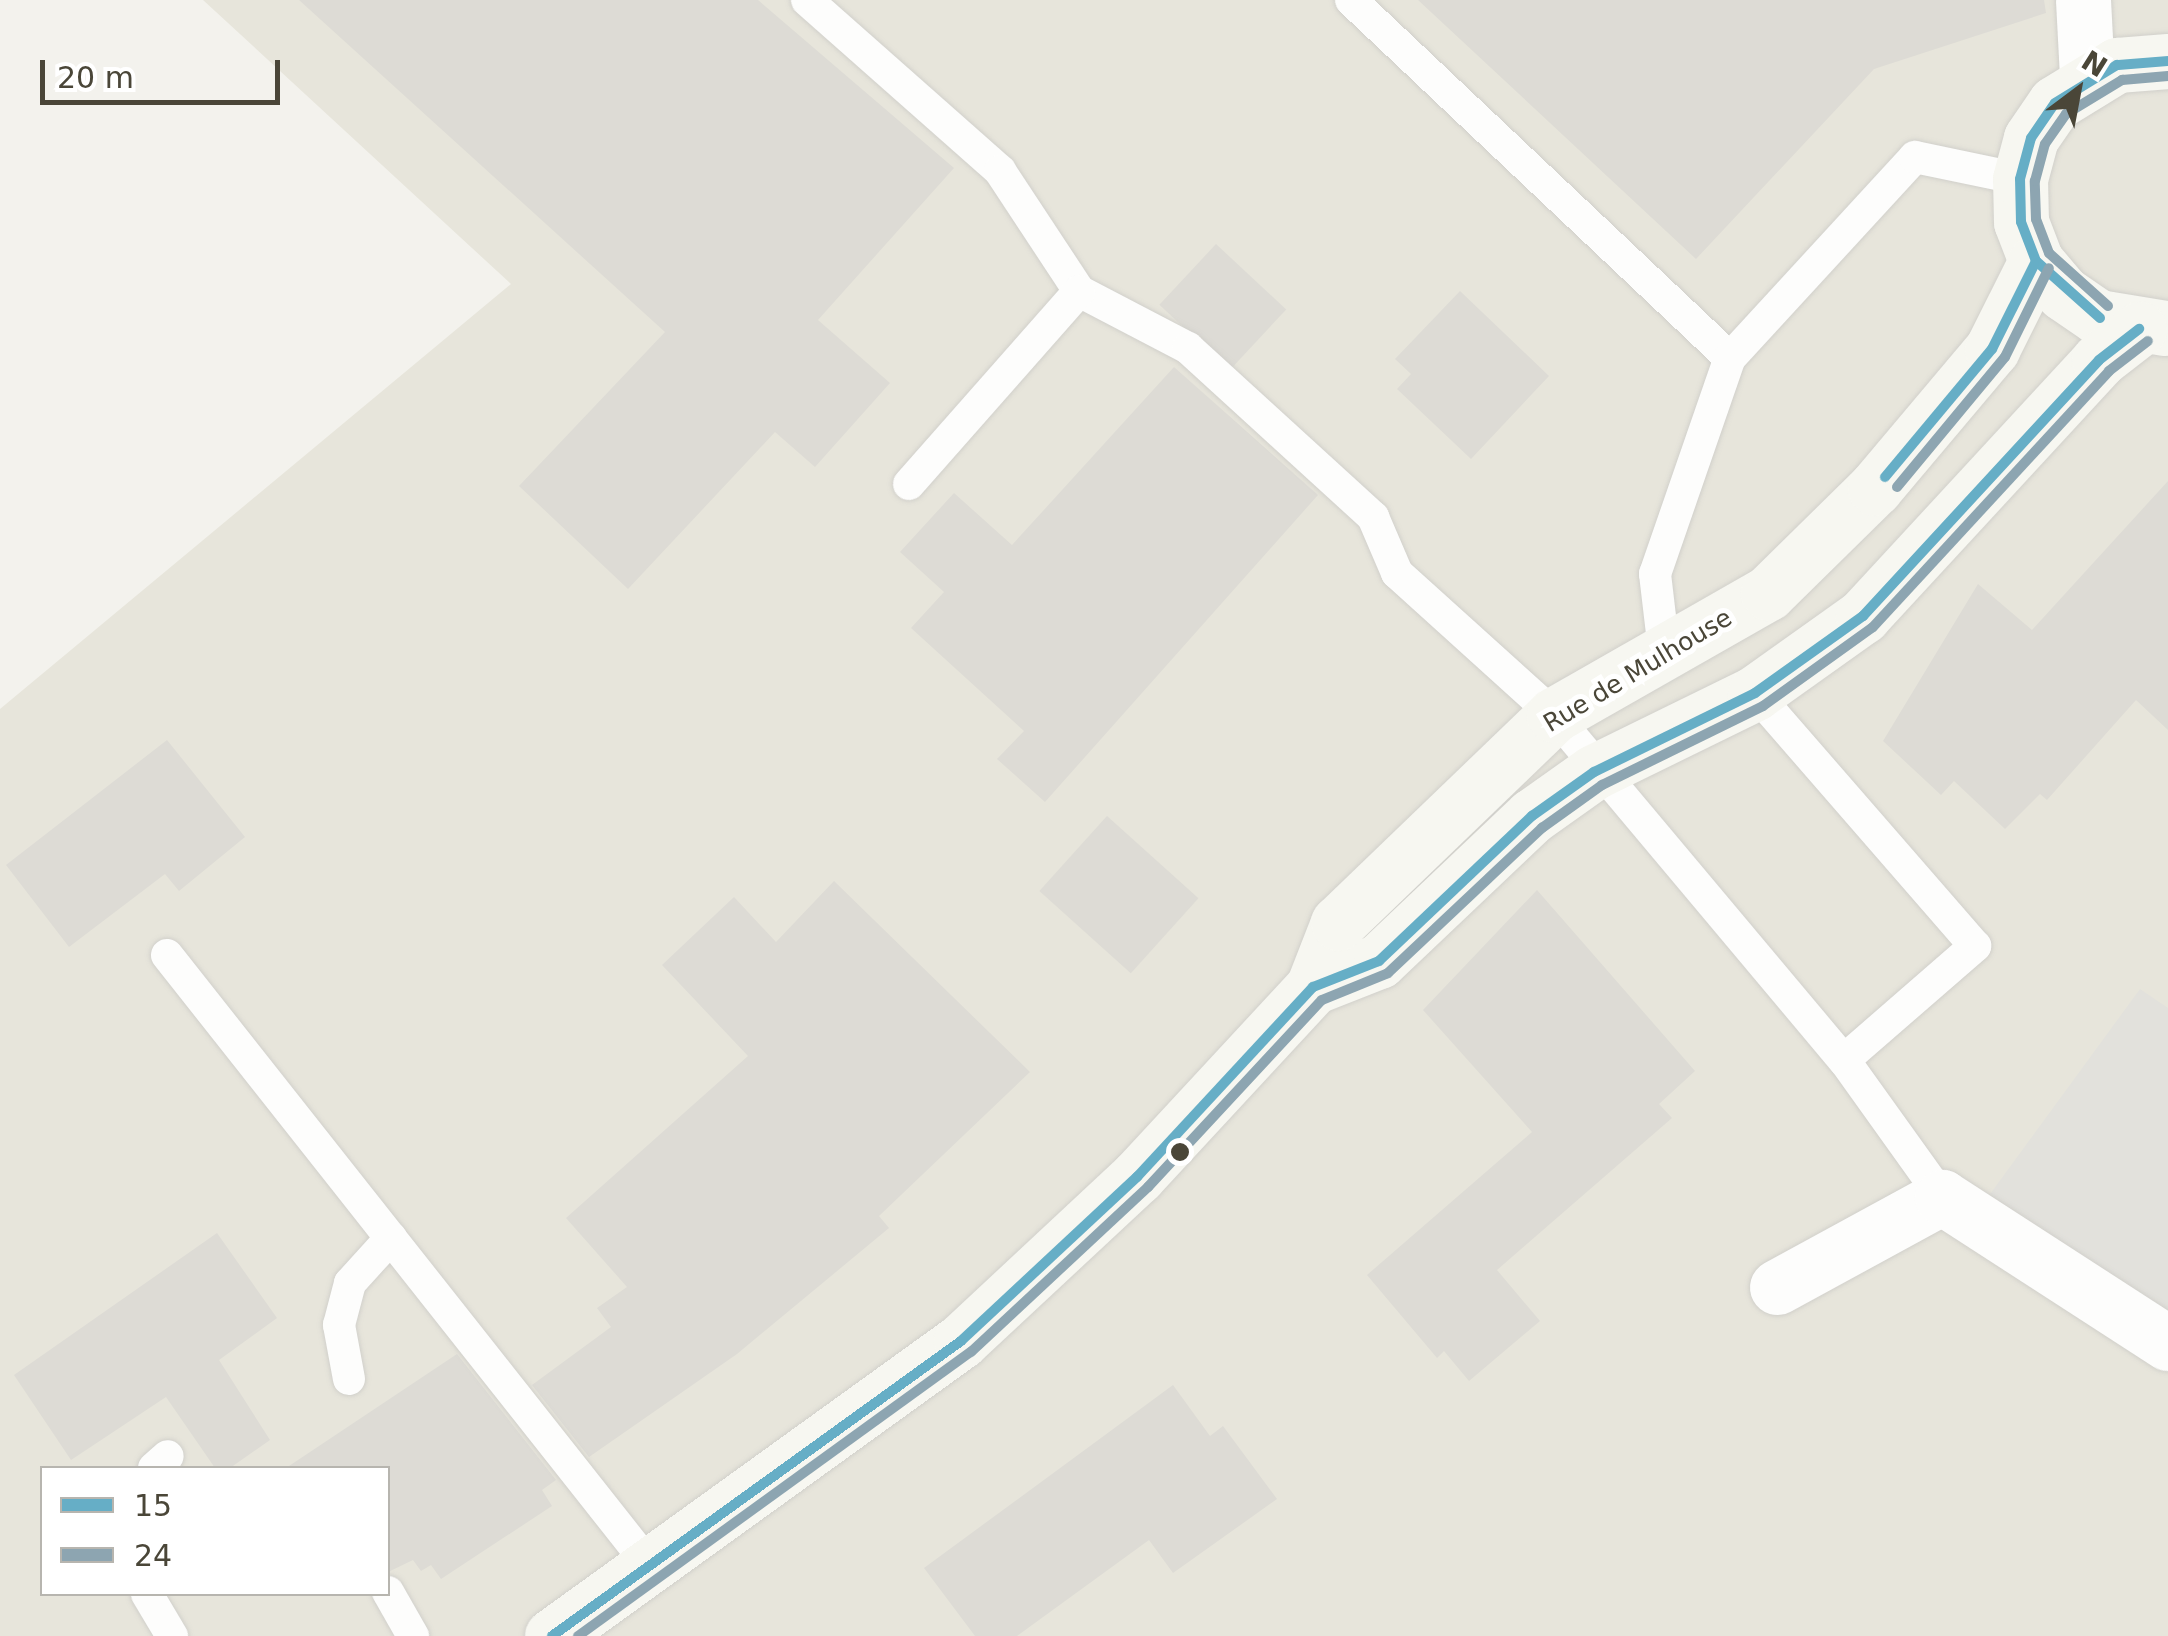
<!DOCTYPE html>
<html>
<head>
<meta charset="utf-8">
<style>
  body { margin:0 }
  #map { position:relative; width:2168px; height:1636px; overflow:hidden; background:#f3f2ed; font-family:"DejaVu Sans",sans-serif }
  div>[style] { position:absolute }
  .residential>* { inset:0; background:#e7e5db }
  .parking>* { inset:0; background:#e2e1dc }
  .building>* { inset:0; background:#dddbd5; transform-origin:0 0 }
  .roads { filter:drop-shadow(0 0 2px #d1d0cb) drop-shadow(0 0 2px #d1d0cb) }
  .service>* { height:32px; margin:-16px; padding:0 16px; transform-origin:16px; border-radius:16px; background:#fdfdfc }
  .minor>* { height:55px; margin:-27.5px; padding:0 27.5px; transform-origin:27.5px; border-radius:27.5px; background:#fdfdfc }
  .secondary>* { height:55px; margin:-27.5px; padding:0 27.5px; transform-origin:27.5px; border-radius:27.5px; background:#f7f7f1 }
  .bus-1>* { height:10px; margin:-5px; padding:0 5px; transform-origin:5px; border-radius:5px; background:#66aec6 }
  .bus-2>* { height:10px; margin:-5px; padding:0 5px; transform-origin:5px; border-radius:5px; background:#8da5b1 }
  .dots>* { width:28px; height:28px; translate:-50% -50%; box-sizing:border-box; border:5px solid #fff; border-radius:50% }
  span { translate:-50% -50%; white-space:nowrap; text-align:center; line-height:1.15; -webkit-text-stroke:10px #fff; paint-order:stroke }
  .street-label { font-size:25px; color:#4a4638 }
  .legend { position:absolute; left:40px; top:1466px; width:350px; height:130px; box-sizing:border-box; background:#fff; border:2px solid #b7b5af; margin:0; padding:12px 18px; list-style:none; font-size:30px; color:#4a4638 }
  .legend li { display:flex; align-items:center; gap:20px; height:50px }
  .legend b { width:50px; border:2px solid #b7b5af }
  .north { position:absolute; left:2028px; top:40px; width:100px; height:100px; -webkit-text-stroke:8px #fff; paint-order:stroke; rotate:32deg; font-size:28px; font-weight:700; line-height:40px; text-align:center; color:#4a4638 }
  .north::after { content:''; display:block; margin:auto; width:35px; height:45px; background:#4a4638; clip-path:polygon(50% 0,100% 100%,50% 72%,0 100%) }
  .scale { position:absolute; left:40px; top:60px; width:240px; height:45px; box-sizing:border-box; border:5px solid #4a4638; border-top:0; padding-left:12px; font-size:30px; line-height:35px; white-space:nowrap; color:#4a4638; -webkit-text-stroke:8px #fff; paint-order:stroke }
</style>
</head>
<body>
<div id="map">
  <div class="residential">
    <i style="clip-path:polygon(evenodd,203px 0,2168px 0,2168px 1636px,0 1636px,0 709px,511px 284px,203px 0,42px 1468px,388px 1468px,388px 1594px,42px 1594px,42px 1468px)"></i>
  </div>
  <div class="parking">
    <i style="clip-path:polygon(2140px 989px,2168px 1008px,2168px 1335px,1974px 1216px)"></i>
  </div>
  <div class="building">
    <i style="clip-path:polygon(299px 0,758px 0,954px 168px,818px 320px,890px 383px,815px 467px,775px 432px,628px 589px,519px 486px,665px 332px)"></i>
    <i style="clip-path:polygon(1418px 0,2044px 0,2046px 13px,1874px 69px,1696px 259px)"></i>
    <i style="left:1216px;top:244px;width:96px;height:83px;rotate:43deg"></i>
    <i style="clip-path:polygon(1460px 291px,1549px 376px,1471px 459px,1397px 389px,1411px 374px,1395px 359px)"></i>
    <i style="clip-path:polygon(1174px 367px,1318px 495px,1045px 802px,997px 759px,1024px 731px,911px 628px,944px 592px,900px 552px,954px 493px,1012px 545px)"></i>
    <i style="clip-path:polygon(2168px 481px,2168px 730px,2136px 700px,2047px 800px,2040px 794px,2005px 829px,1954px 781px,1941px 795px,1883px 741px,1978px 584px,2032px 630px)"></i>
    <i style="clip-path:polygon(167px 740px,245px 837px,179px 891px,165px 874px,69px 947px,6px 865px)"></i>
    <i style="left:1107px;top:816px;width:123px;height:101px;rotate:42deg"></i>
    <i style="clip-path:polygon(834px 881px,1030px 1072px,879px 1216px,889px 1228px,737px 1354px,589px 1457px,532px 1385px,611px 1327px,597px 1308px,627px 1287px,566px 1218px,748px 1056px,662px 965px,734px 897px,776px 942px)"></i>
    <i style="clip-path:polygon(1537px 890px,1695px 1071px,1659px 1104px,1672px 1118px,1497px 1270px,1540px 1321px,1469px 1381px,1444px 1351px,1437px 1358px,1367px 1275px,1532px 1132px,1423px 1010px)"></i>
    <i style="clip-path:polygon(217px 1233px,277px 1318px,219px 1360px,270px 1440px,230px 1468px,215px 1468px,166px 1397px,71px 1460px,14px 1375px)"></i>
    <i style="clip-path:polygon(457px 1354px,556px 1480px,542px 1490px,552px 1506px,441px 1579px,431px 1565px,421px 1571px,413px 1560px,388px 1572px,388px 1468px,286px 1468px)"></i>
    <i style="clip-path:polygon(1173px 1385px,1210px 1436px,1223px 1426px,1277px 1499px,1173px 1573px,1149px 1540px,1017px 1636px,975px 1636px,924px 1568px)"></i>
  </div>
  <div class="roads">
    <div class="service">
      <i style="left:807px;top:0;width:258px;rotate:41.5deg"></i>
      <i style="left:1000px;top:171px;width:144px;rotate:56.6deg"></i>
      <i style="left:1079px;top:291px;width:123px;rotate:27.6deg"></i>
      <i style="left:1188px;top:348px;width:251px;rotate:42.4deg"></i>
      <i style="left:1373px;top:517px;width:61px;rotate:66.8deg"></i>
      <i style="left:1397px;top:573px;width:212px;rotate:42.1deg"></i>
      <i style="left:1554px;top:715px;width:451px;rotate:50deg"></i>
      <i style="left:1844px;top:1060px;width:174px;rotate:-41deg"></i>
      <i style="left:1975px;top:946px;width:335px;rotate:-131deg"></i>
      <i style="left:1351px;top:0;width:521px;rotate:43.37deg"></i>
      <i style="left:1730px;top:358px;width:273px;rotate:-47.4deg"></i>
      <i style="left:1915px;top:157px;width:107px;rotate:11.8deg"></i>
      <i style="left:909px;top:484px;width:257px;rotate:-48.6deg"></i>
      <i style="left:1665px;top:659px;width:86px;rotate:-96.7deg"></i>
      <i style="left:1655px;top:574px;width:229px;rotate:-70.9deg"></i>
      <i style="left:167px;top:955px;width:784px;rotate:51.68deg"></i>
      <i style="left:1844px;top:1060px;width:168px;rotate:54.4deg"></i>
      <i style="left:349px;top:1379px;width:55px;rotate:-100.5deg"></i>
      <i style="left:339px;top:1325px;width:43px;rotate:-75.3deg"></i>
      <i style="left:350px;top:1283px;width:61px;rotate:-47.7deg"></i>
      <i style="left:154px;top:1468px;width:18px;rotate:-41deg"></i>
      <i style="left:388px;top:1592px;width:51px;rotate:60.4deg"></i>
      <i style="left:147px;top:1594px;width:49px;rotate:59.2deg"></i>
    </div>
    <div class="minor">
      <i style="left:2083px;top:0;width:77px;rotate:87deg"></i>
      <i style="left:1777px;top:1287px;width:188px;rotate:-28.6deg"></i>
      <i style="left:1942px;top:1197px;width:269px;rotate:32.9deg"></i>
    </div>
    <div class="secondary">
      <i style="left:2165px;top:328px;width:68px;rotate:-170.7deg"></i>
      <i style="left:2098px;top:317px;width:42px;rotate:-145.6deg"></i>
      <i style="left:2063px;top:293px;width:42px;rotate:-130.2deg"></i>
      <i style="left:2036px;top:261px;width:42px;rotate:-111deg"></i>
      <i style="left:2021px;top:222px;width:43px;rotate:-91.3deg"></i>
      <i style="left:2020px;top:179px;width:42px;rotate:-75deg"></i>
      <i style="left:2031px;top:138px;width:42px;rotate:-55.6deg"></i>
      <i style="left:2055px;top:103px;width:73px;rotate:-31.5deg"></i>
      <i style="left:2117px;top:65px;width:51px;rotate:-4.5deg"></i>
      <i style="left:1313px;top:987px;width:71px;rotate:-21.5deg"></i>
      <i style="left:1379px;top:961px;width:211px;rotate:-43.5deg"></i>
      <i style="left:1532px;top:816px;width:76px;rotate:-35.4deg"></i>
      <i style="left:1594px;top:772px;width:179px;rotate:-26.1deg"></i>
      <i style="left:1755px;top:693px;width:133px;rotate:-35.5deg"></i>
      <i style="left:1863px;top:616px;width:348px;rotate:-47.3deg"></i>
      <i style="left:2099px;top:360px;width:51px;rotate:-37.8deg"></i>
      <i style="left:552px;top:1636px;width:504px;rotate:-35.8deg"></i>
      <i style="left:961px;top:1341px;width:241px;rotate:-43deg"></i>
      <i style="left:1137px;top:1177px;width:259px;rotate:-47.2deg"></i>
      <i style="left:1313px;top:987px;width:69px;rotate:-68.7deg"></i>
      <i style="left:1338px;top:923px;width:300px;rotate:-43.9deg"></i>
      <i style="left:1554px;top:715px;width:246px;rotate:-29.7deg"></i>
      <i style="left:1768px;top:593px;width:150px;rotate:-44.5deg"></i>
      <i style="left:1875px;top:488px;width:182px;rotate:-49.9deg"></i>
      <i style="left:1992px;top:349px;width:98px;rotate:-63.4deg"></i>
    </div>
  </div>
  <div class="bus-1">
    <i style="left:2100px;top:318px;width:86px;rotate:-138.3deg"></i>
    <i style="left:2036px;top:261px;width:42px;rotate:-111deg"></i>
    <i style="left:2021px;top:222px;width:43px;rotate:-91.3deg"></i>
    <i style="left:2020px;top:179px;width:42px;rotate:-75deg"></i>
    <i style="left:2031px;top:138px;width:42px;rotate:-55.6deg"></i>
    <i style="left:2055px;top:103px;width:73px;rotate:-31.5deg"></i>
    <i style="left:2117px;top:65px;width:51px;rotate:-4.5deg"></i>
    <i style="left:1885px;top:477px;width:167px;rotate:-50.1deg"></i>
    <i style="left:1992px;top:349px;width:98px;rotate:-63.4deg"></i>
    <i style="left:552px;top:1636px;width:504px;rotate:-35.8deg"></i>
    <i style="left:961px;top:1341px;width:241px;rotate:-43deg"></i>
    <i style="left:1137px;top:1177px;width:259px;rotate:-47.2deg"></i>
    <i style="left:1313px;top:987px;width:71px;rotate:-21.5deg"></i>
    <i style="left:1379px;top:961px;width:211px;rotate:-43.5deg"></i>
    <i style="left:1532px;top:816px;width:76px;rotate:-35.4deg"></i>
    <i style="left:1594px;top:772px;width:179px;rotate:-26.1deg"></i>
    <i style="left:1755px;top:693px;width:133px;rotate:-35.5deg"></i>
    <i style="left:1863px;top:616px;width:348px;rotate:-47.3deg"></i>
    <i style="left:2099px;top:360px;width:51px;rotate:-37.8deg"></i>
  </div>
  <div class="bus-2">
    <i style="left:2108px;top:306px;width:79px;rotate:-138.1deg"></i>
    <i style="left:2049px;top:253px;width:36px;rotate:-111deg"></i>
    <i style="left:2036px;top:219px;width:38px;rotate:-92deg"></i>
    <i style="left:2035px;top:181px;width:38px;rotate:-75deg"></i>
    <i style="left:2045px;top:144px;width:37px;rotate:-55deg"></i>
    <i style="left:2066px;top:114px;width:66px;rotate:-31.3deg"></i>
    <i style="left:2122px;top:80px;width:46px;rotate:-5deg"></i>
    <i style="left:1897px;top:487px;width:169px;rotate:-50.3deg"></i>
    <i style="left:2005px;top:357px;width:99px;rotate:-63.7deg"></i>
    <i style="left:578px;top:1636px;width:485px;rotate:-35.9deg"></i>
    <i style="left:971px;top:1352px;width:242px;rotate:-43deg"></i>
    <i style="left:1148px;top:1187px;width:255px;rotate:-47.1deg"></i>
    <i style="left:1322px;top:1000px;width:71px;rotate:-22.2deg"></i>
    <i style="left:1388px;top:973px;width:212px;rotate:-43.3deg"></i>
    <i style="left:1542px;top:828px;width:74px;rotate:-35.6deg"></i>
    <i style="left:1602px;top:785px;width:179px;rotate:-26.1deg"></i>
    <i style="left:1763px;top:706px;width:135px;rotate:-35.7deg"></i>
    <i style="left:1873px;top:627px;width:348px;rotate:-47.3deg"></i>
    <i style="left:2109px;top:371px;width:49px;rotate:-37.6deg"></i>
  </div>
  <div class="dots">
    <i style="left:1180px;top:1152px;background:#4a4638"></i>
  </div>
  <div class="street-label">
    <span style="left:1638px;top:671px;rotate:-31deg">Rue de Mulhouse</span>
  </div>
  <ul class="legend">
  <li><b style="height:12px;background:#66aec6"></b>15</li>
  <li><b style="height:12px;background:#8da5b1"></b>24</li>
  </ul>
  <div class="north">N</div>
  <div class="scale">20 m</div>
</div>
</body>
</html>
